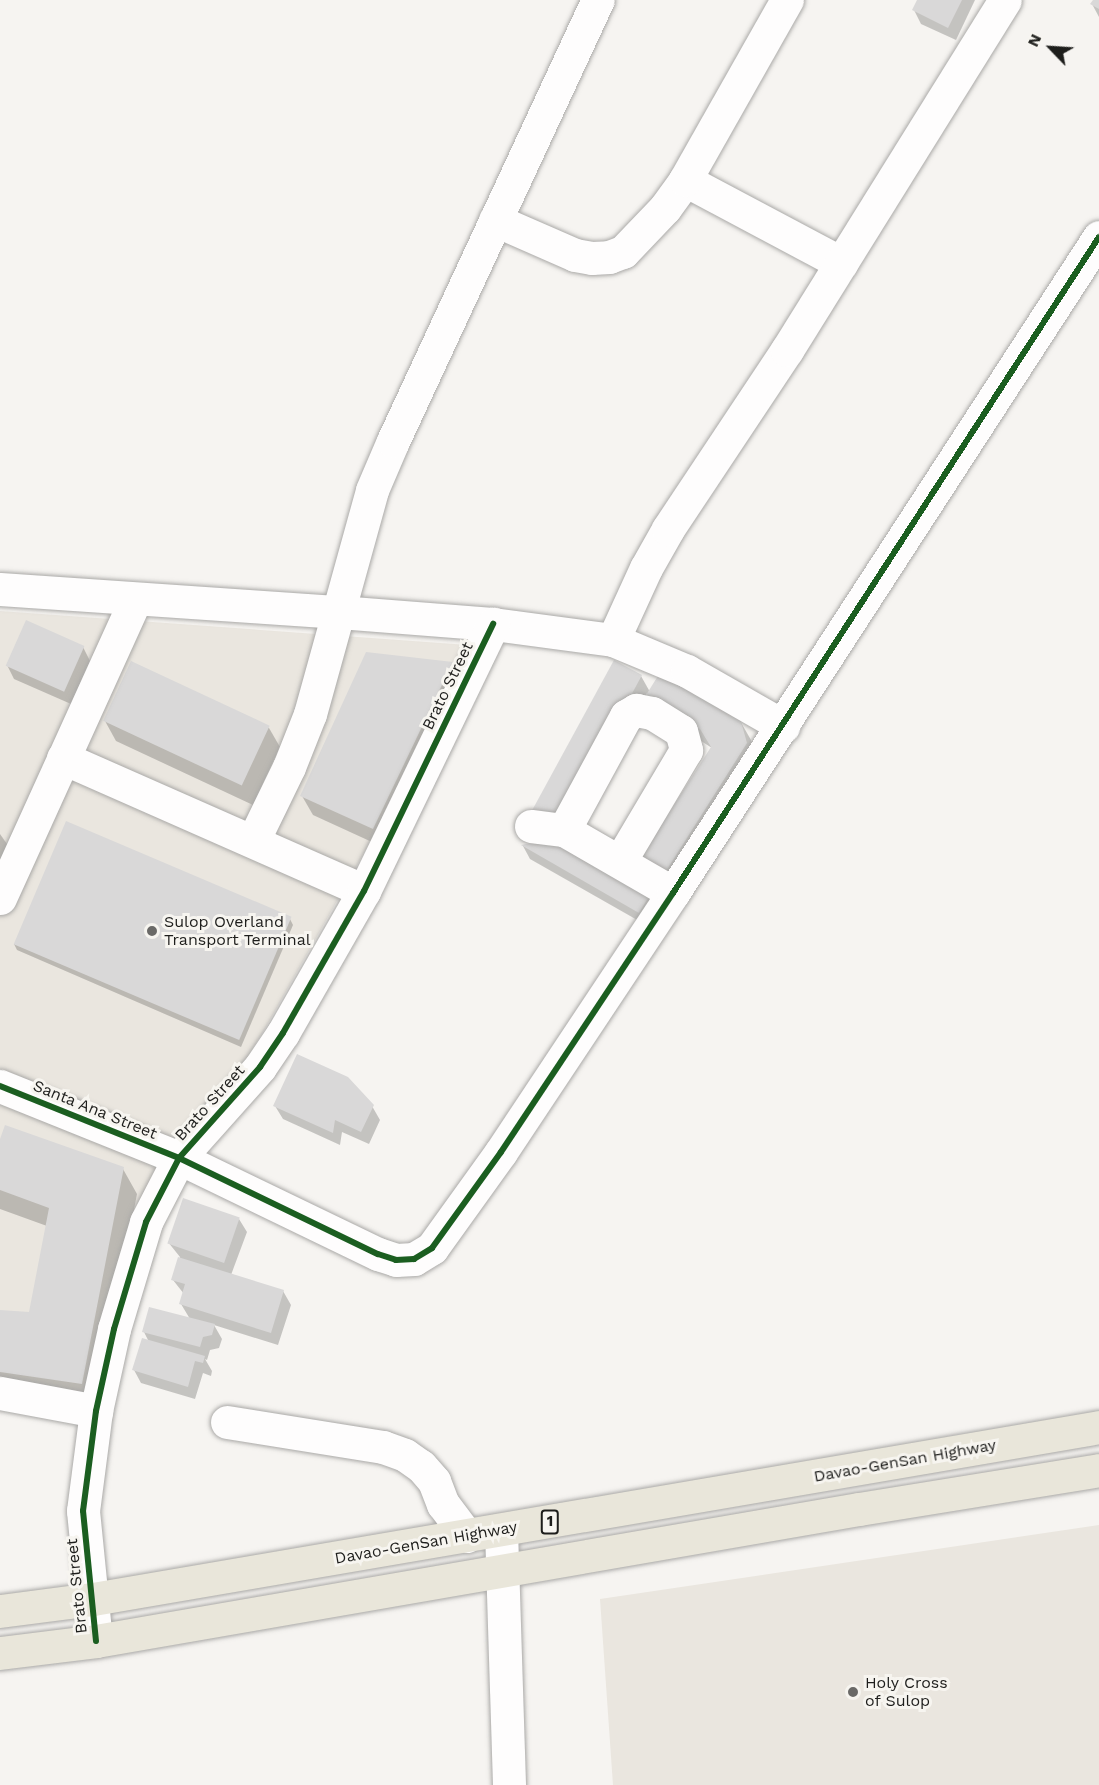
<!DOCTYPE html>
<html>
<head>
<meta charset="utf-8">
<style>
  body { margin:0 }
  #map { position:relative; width:1099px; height:1785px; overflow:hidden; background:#f6f4f1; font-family:"Work Sans",sans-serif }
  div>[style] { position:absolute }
  .built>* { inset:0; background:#eae6df }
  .shadow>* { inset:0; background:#0003 }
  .building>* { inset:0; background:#d9d8d8; transform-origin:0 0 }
  .roads { filter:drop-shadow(0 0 2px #aaa9a7) drop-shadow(0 0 2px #aaa9a7) }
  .minor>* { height:33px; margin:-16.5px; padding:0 16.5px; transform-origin:16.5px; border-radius:16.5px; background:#fefdfd }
  .highway>* { height:33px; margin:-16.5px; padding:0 16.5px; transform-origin:16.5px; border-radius:16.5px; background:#e9e6da }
  .cycleway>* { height:6px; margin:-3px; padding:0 3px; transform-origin:3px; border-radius:3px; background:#1b5e20 }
  .dots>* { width:16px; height:16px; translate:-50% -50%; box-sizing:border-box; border:3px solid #f7f5f0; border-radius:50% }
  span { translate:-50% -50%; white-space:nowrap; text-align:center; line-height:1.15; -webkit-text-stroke:6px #f7f5f0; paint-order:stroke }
  .shield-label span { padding:2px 4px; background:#f7f5f0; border:2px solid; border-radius:4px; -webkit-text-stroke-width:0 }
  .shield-label { font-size:15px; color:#1e1e1c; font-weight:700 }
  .street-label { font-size:16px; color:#1e1e1c }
  .poi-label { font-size:16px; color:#1e1e1c }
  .left { translate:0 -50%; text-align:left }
  .north { position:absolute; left:1021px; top:18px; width:60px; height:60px; -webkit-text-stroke:4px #f7f5f0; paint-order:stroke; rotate:295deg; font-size:16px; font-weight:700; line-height:24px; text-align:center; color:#1e1e1c }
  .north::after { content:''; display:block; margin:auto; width:21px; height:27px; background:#1e1e1c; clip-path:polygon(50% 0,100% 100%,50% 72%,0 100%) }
</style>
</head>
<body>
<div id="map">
  <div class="built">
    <i style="clip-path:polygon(0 611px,468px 645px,369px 844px,266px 1027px,247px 1058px,224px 1083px,87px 1394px,0 1380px)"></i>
    <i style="clip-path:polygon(1099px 1525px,1099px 1785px,613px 1785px,600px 1599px)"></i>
  </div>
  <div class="shadow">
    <i style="clip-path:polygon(919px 0,975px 0,956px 40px,921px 24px,914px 10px)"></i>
    <i style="clip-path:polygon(1095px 0,1099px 0,1099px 17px,1092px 4px)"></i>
    <i style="clip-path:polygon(83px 647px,90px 661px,71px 704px,14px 679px,7px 665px)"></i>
    <i style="clip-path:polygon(452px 663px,463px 683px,385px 848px,313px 815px,302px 796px)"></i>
    <i style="clip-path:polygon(641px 676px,650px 692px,739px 719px,751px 740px,758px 763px,674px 894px,651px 880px,712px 748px,659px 714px,647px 693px,577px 822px,538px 828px)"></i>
    <i style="clip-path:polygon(105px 721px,269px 728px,280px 747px,253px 805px,116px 741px)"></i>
    <i style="clip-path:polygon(0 834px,14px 854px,0 887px)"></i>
    <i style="clip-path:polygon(561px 839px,652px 891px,646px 925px,530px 859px,523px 846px)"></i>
    <i style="clip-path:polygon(290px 919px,293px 925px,241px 1047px,17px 950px,14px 944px)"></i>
    <i style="clip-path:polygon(275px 1106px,372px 1106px,380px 1120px,369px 1144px,342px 1132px,340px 1145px,283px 1119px)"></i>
    <i style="clip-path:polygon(0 1143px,123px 1169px,137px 1194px,96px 1409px,0 1395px,0 1311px,30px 1313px,47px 1226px,0 1209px)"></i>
    <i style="clip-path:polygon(239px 1219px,247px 1232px,231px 1275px,283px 1291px,291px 1305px,278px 1345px,214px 1325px,222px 1339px,219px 1348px,210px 1350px,207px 1360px,205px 1359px,212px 1371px,211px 1376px,203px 1373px,195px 1399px,141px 1383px,134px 1370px,149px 1342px,144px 1332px,190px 1319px,181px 1304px,184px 1294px,173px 1280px,180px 1257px,168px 1242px)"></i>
  </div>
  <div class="building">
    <i style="clip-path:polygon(917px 0,962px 0,948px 28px,912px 10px)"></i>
    <i style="clip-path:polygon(1093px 0,1099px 0,1099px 9px,1090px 4px)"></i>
    <i style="left:26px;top:620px;width:64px;height:50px;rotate:24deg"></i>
    <i style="clip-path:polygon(366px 652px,453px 662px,373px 829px,300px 796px)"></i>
    <i style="clip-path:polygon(614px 660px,642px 675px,570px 809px,529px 816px)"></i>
    <i style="left:131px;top:661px;width:153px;height:66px;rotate:25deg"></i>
    <i style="clip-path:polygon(663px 668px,740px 718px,747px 743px,663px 876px,638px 861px,711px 747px,700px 729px,646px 695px)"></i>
    <i style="left:66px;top:821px;width:245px;height:134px;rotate:23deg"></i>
    <i style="clip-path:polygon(561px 837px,653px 890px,639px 913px,521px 845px)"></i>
    <i style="clip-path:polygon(297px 1054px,348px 1077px,374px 1105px,361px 1132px,335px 1120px,333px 1133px,273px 1106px)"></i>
    <i style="clip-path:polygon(5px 1125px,124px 1167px,82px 1384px,0 1372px,0 1310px,29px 1312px,49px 1208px,0 1190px,0 1139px)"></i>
    <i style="left:183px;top:1198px;width:60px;height:48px;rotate:19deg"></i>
    <i style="clip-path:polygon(178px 1257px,284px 1290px,271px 1333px,179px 1304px,185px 1284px,171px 1280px)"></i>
    <i style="clip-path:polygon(149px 1307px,215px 1324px,212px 1335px,203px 1337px,200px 1347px,142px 1332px)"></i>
    <i style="clip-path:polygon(142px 1338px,205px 1356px,203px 1363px,195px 1361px,188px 1387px,132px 1370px)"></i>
  </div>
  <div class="roads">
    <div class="minor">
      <i style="left:685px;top:180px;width:177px;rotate:28deg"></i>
      <i style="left:495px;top:220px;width:87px;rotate:23.6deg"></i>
      <i style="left:575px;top:255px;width:17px;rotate:10deg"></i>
      <i style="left:592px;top:258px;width:17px;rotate:-3deg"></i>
      <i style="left:609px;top:257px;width:15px;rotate:-20deg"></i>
      <i style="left:623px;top:252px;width:61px;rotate:-46.3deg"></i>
      <i style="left:665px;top:208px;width:34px;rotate:-54deg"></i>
      <i style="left:685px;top:180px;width:207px;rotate:-60.5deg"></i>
      <i style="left:0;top:589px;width:340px;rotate:3.9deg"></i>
      <i style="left:339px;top:612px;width:154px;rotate:4.5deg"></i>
      <i style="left:493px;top:624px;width:121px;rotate:7.6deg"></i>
      <i style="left:613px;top:640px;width:80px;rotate:22.7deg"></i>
      <i style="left:687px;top:671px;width:111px;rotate:29.8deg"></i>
      <i style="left:613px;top:640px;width:79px;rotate:-65.4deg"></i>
      <i style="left:646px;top:568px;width:45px;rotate:-60.6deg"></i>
      <i style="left:668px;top:529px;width:215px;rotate:-56.4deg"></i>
      <i style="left:787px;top:350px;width:412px;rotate:-58.1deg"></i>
      <i style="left:63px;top:758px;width:329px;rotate:23.8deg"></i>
      <i style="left:531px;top:826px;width:33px;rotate:7deg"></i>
      <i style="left:564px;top:830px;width:126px;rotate:30deg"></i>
      <i style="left:564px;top:830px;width:130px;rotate:-61.5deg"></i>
      <i style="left:626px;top:716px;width:12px;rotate:-31deg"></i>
      <i style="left:636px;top:710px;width:16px;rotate:11deg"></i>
      <i style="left:652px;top:713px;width:34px;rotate:32deg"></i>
      <i style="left:681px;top:731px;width:20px;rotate:75deg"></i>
      <i style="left:686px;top:750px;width:129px;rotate:120.7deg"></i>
      <i style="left:253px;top:841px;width:82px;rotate:-64.1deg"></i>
      <i style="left:289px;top:767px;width:57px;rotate:-68.4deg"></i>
      <i style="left:310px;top:714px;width:232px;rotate:-74.5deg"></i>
      <i style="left:372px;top:490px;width:53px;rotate:-66.8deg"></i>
      <i style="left:393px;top:441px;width:486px;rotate:-65.1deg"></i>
      <i style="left:0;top:898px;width:327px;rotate:-65.6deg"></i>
      <i style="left:0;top:1086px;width:193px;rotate:21.9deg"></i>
      <i style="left:179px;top:1158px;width:221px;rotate:25.8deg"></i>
      <i style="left:378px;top:1254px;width:19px;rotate:18deg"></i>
      <i style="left:396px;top:1260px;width:18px;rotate:-3deg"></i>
      <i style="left:414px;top:1259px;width:21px;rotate:-31deg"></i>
      <i style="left:432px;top:1248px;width:118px;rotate:-54.3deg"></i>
      <i style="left:501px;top:1152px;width:311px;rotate:-56.4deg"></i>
      <i style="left:673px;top:893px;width:782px;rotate:-57deg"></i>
      <i style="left:0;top:1393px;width:98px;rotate:10.6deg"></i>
      <i style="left:227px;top:1422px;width:158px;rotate:9.1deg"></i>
      <i style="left:383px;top:1447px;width:23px;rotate:20deg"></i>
      <i style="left:405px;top:1455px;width:19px;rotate:35deg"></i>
      <i style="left:421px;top:1466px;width:20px;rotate:49deg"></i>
      <i style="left:434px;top:1481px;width:25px;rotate:69deg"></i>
      <i style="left:443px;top:1504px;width:40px;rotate:53deg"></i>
      <i style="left:501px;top:1530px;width:255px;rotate:88.2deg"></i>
      <i style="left:96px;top:1641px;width:131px;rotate:-95.7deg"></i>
      <i style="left:83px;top:1511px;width:101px;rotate:-82.6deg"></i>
      <i style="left:96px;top:1411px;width:84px;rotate:-77.6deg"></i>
      <i style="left:114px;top:1329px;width:112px;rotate:-73.3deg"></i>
      <i style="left:146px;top:1222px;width:72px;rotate:-62.7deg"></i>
      <i style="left:179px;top:1158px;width:122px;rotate:-48.3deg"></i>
      <i style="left:260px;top:1067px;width:41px;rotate:-55.9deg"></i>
      <i style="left:283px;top:1033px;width:163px;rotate:-60.3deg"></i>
      <i style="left:364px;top:891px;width:297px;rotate:-64.2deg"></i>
    </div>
    <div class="highway">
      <i style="left:0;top:1611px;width:94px;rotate:-7.4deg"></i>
      <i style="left:93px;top:1599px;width:1021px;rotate:-9.7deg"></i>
      <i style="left:0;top:1653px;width:97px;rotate:-7.1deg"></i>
      <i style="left:96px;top:1641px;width:774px;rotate:-9.82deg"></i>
      <i style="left:859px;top:1509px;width:243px;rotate:-9.2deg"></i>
    </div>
  </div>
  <div class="cycleway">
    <i style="left:0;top:1086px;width:193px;rotate:21.9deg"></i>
    <i style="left:179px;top:1158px;width:221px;rotate:25.8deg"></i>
    <i style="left:378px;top:1254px;width:19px;rotate:18deg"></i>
    <i style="left:396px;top:1260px;width:18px;rotate:-3deg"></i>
    <i style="left:414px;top:1259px;width:21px;rotate:-31deg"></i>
    <i style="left:432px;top:1248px;width:118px;rotate:-54.3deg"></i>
    <i style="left:501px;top:1152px;width:311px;rotate:-56.4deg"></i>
    <i style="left:673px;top:893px;width:782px;rotate:-57deg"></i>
    <i style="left:96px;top:1641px;width:131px;rotate:-95.7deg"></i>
    <i style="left:83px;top:1511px;width:101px;rotate:-82.6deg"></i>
    <i style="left:96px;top:1411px;width:84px;rotate:-77.6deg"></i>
    <i style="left:114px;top:1329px;width:112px;rotate:-73.3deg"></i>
    <i style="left:146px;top:1222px;width:72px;rotate:-62.7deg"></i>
    <i style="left:179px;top:1158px;width:122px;rotate:-48.3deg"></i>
    <i style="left:260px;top:1067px;width:41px;rotate:-55.9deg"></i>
    <i style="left:283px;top:1033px;width:163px;rotate:-60.3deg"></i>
    <i style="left:364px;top:891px;width:297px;rotate:-64.2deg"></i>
  </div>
  <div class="dots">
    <i style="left:152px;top:931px;background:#6a6967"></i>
    <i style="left:853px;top:1692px;background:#6a6967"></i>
  </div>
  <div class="shield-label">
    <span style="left:550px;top:1522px">1</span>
  </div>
  <div class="street-label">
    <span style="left:448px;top:686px;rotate:-64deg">Brato Street</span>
    <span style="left:210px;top:1103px;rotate:-48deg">Brato Street</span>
    <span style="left:95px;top:1110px;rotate:22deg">Santa Ana Street</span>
    <span style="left:905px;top:1461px;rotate:-10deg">Davao-GenSan Highway</span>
    <span style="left:426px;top:1543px;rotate:-10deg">Davao-GenSan Highway</span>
    <span style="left:77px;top:1586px;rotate:-96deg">Brato Street</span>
  </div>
  <div class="poi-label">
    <span class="left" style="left:164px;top:931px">Sulop Overland<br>Transport Terminal</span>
    <span class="left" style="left:865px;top:1692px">Holy Cross<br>of Sulop</span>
  </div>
  <div class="north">N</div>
</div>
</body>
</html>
